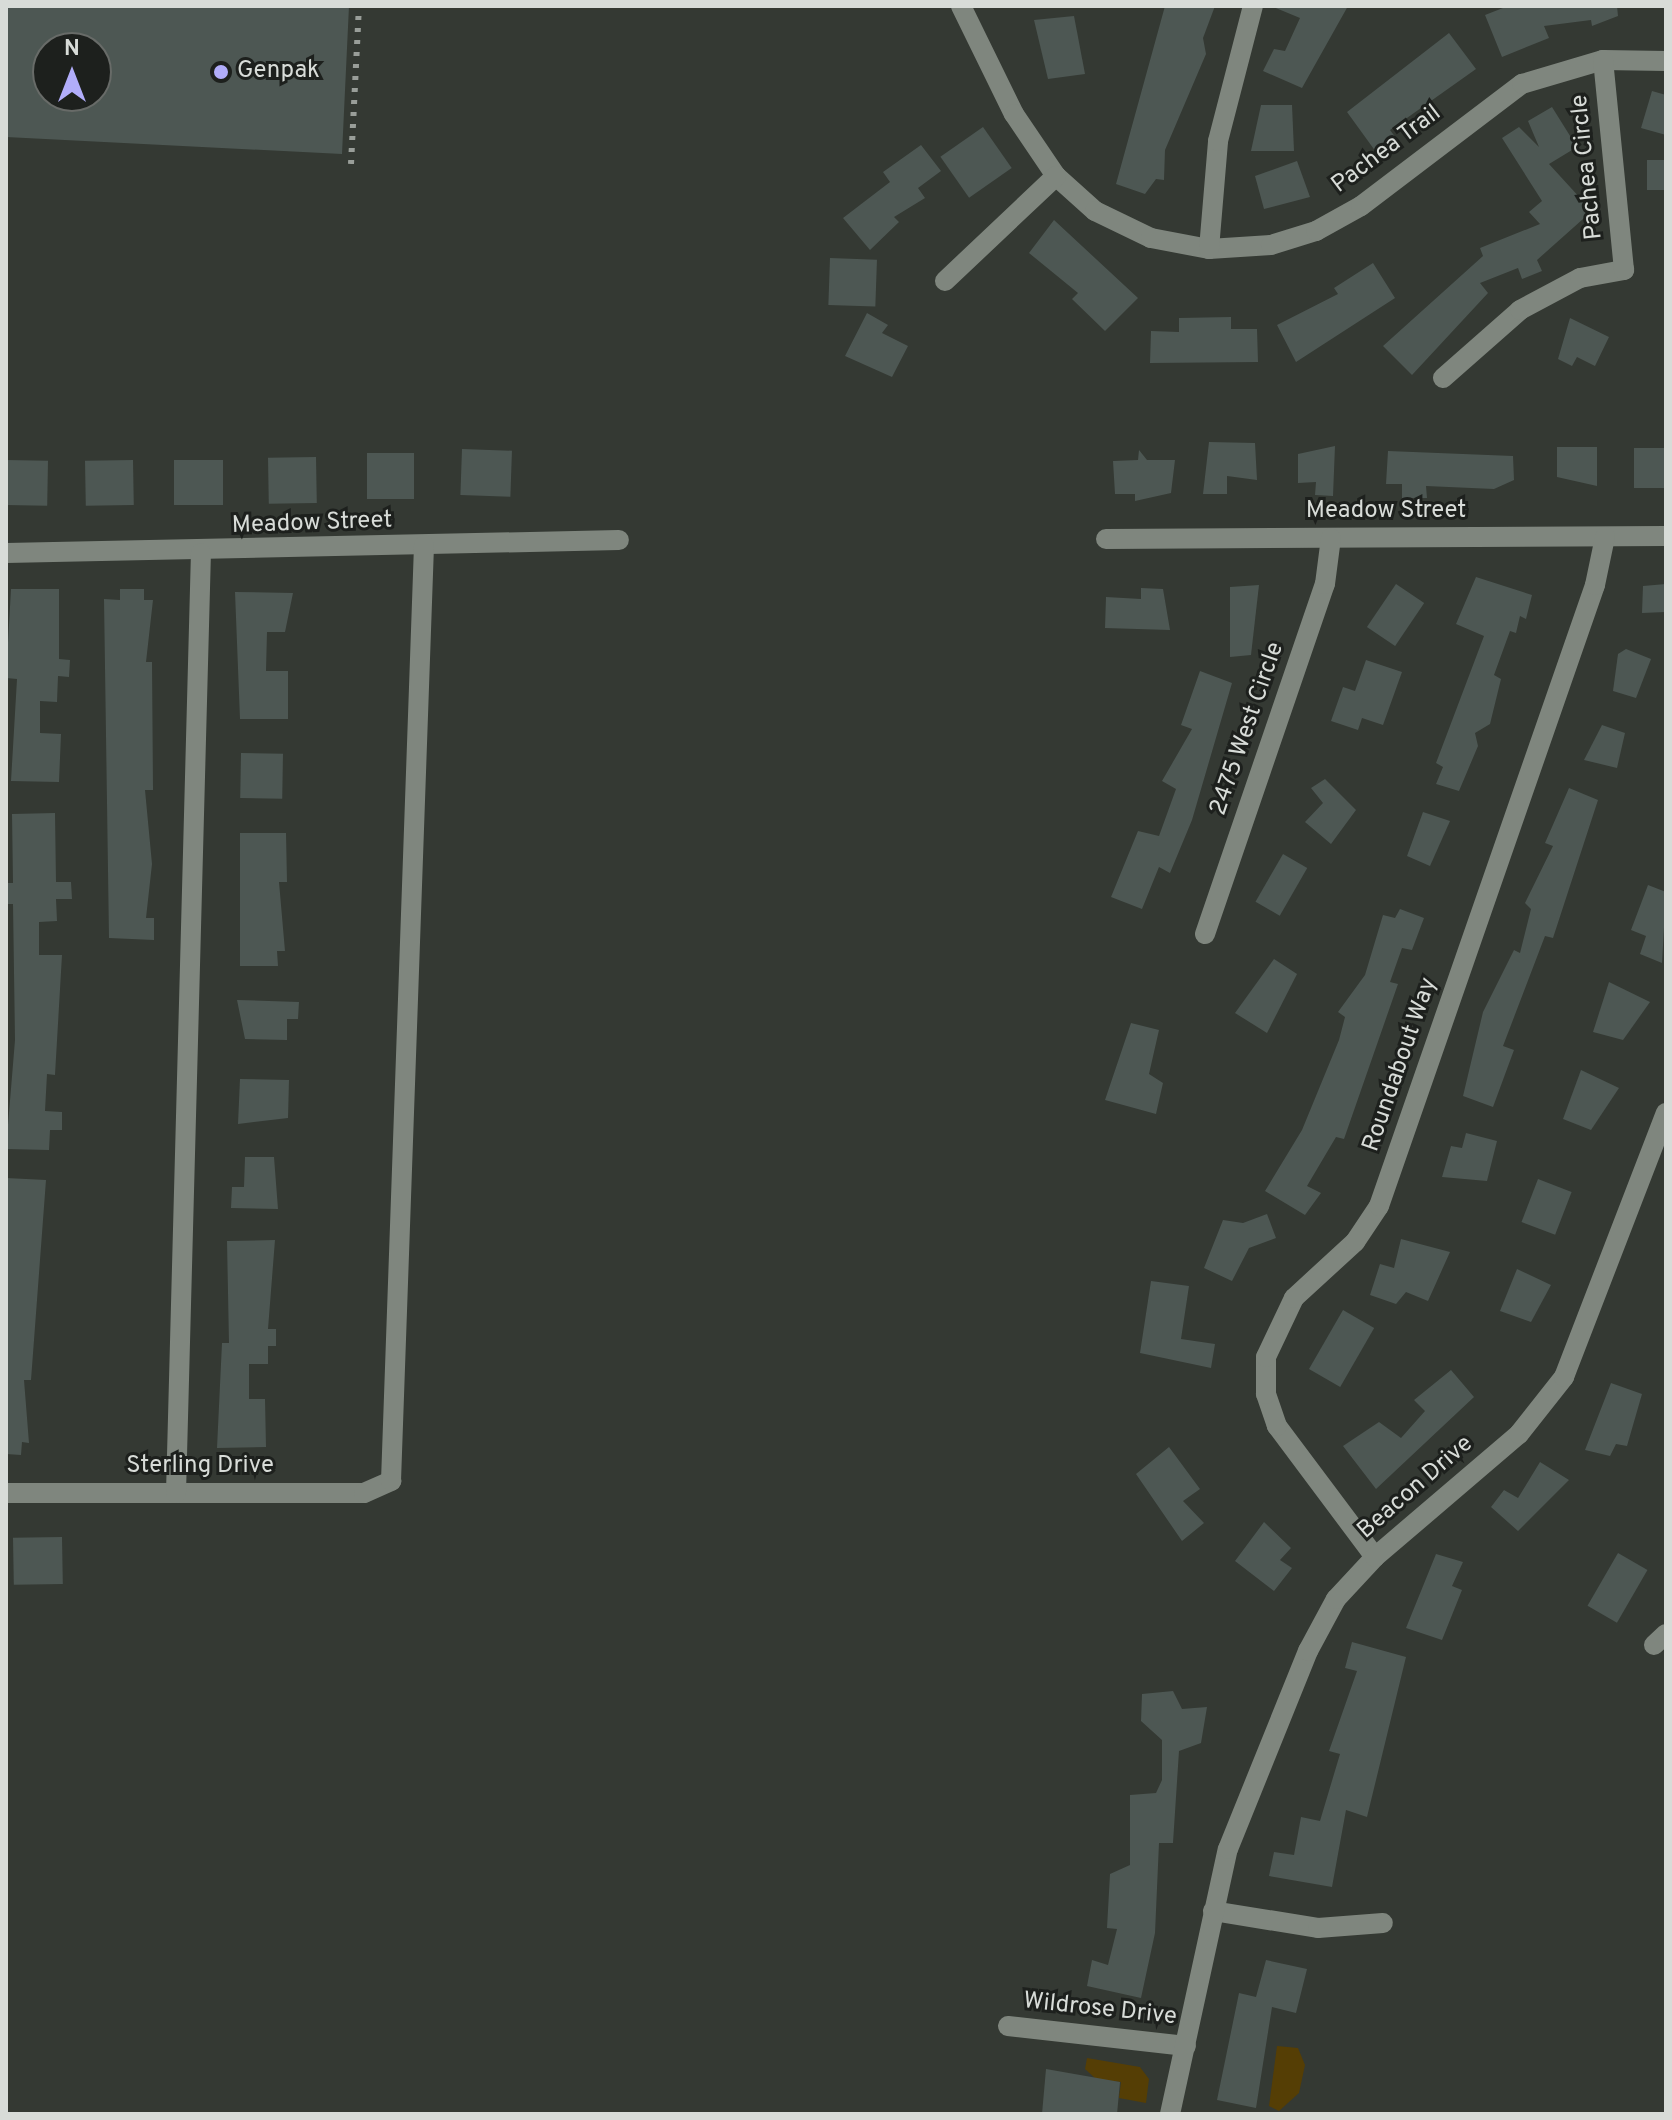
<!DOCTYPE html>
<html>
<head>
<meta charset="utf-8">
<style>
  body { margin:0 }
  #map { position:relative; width:1672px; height:2120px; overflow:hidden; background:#343933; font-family:Overpass,sans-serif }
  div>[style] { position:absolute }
  .green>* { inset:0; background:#553e05 }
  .building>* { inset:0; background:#4d5753; transform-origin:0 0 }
  .minor>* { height:20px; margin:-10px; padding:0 10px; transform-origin:10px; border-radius:10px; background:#7f867e }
  .rail>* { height:6px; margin-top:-3px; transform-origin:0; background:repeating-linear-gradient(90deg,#999e99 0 4px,transparent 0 12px) }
  .dots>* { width:22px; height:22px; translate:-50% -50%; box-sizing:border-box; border:4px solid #1d201d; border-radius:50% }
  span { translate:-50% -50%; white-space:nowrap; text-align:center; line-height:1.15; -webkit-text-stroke:6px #1d201d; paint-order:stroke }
  .poi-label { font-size:24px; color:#d8dcd8 }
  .left { translate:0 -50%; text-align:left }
  .street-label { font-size:24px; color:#d8dcd8 }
  .frame { position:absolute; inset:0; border:8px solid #d8dcd8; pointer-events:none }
  .north { position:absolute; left:32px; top:32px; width:80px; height:80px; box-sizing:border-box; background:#1d201d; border:2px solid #686b68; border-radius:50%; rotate:0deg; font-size:22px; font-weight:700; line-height:32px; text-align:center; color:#d8dcd8 }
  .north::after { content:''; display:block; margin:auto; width:28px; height:36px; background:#b1adfa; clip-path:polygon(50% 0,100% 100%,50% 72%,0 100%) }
</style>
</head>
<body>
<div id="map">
  <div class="green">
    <i style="clip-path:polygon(1277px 2046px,1298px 2048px,1305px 2065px,1299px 2093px,1279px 2111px,1269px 2106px)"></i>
    <i style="clip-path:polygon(1087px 2058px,1140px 2067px,1149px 2079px,1146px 2103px,1119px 2098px,1121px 2082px,1096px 2079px,1085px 2069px)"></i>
  </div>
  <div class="building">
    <i style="clip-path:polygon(evenodd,6px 6px,349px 6px,342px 154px,6px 137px,6px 6px,48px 48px,96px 48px,96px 96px,48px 96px,48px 48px)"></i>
    <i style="clip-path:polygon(1165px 6px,1215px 6px,1203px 38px,1206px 54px,1165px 150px,1164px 180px,1156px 179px,1145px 194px,1116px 184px)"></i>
    <i style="clip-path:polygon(1271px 6px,1348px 6px,1302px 88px,1263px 71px,1274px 49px,1285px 51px,1300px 18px)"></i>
    <i style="clip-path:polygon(1508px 6px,1617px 6px,1618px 16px,1592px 26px,1591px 20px,1544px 26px,1549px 38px,1502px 57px,1485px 15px)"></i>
    <i style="clip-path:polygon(1074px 16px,1085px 74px,1048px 79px,1034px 20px)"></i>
    <i style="clip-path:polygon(1449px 33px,1476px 69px,1390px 130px,1396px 138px,1376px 152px,1347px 112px)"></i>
    <i style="clip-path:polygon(1652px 91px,1666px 95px,1666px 135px,1641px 128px)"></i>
    <i style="clip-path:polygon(1261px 105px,1292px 105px,1294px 151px,1251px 151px)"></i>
    <i style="clip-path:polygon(1552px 107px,1577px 147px,1549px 164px,1592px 211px,1537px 260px,1542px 271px,1522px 279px,1518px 268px,1480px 283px,1488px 293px,1412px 375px,1383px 346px,1483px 256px,1480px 248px,1540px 224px,1529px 212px,1542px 201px,1502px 138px,1519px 127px,1539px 147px,1528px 121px)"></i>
    <i style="left:983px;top:127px;width:50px;height:52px;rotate:55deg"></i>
    <i style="clip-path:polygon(921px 145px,941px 171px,918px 188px,925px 198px,894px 217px,899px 222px,870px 250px,843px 218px,890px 182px,883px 172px)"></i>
    <i style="left:1647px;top:160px;width:19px;height:30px"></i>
    <i style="clip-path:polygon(1297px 161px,1310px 197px,1264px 209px,1255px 176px)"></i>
    <i style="clip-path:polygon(1054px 220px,1138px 298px,1105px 331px,1072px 299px,1078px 293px,1029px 253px)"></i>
    <i style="left:830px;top:258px;width:47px;height:47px;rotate:2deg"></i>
    <i style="clip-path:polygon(1373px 263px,1395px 298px,1296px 362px,1277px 325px,1338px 294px,1334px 288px)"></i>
    <i style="clip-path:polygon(867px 313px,888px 325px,882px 333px,908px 346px,892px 377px,845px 356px)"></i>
    <i style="clip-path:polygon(1231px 317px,1231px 329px,1257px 329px,1258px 362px,1150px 363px,1151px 331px,1179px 332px,1179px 318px)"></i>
    <i style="clip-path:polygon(1570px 318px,1609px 337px,1595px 366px,1577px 357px,1572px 366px,1558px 359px)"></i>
    <i style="clip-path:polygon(1209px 442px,1255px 443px,1257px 480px,1227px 476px,1227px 494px,1203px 494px)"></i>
    <i style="clip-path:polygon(1335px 446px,1333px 496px,1315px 495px,1316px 482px,1298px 483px,1298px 454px)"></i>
    <i style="clip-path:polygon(1557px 447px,1597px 447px,1597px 486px,1557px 477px)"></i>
    <i style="left:1634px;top:448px;width:32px;height:40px"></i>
    <i style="left:462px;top:449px;width:50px;height:46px;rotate:2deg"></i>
    <i style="clip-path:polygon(1139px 450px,1147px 460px,1175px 460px,1171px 493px,1135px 501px,1135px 494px,1115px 494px,1113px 461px,1138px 460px)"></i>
    <i style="clip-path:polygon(1388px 451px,1513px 456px,1514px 480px,1494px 489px,1426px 486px,1427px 498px,1402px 498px,1402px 484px,1386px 484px)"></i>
    <i style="left:367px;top:453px;width:47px;height:46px"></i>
    <i style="left:316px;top:457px;width:46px;height:48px;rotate:89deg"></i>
    <i style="left:6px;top:460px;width:42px;height:45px;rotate:1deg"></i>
    <i style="left:133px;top:460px;width:45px;height:48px;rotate:89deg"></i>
    <i style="left:174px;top:460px;width:49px;height:45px"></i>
    <i style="clip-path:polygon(1476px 577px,1532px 595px,1526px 619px,1520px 616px,1516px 633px,1510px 631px,1494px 675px,1501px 679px,1490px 724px,1475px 733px,1478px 746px,1459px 791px,1436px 784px,1443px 767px,1436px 763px,1484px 636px,1456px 624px)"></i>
    <i style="left:1396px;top:584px;width:34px;height:52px;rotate:34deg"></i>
    <i style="clip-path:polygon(1666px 584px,1666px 612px,1642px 613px,1643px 586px)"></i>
    <i style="clip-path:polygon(1259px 585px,1251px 655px,1230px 657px,1230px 587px)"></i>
    <i style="clip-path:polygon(1141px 588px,1163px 589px,1170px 630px,1105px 628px,1106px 597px,1141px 599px)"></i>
    <i style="clip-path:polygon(11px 589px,59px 589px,59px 659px,70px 660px,69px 677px,58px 676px,57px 702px,40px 701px,40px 733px,61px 734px,59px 782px,11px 781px,17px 679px,6px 678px)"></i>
    <i style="clip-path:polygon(120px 589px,144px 589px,144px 600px,153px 600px,146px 662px,152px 662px,153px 790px,145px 790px,152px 864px,146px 918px,154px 918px,154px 940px,109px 938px,104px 599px,120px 600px)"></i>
    <i style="clip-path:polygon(235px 592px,293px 593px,285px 632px,267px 632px,266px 671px,288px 671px,288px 719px,240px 719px)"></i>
    <i style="clip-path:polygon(1626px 649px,1651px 659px,1636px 698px,1613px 691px,1618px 654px)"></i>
    <i style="clip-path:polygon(1366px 660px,1402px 672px,1383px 725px,1362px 718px,1358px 730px,1331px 721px,1343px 687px,1355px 691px)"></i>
    <i style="clip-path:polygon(1200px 671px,1232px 683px,1192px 820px,1170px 873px,1159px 867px,1142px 909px,1111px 897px,1138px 831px,1159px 836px,1176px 789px,1162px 781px,1192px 729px,1181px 725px)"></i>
    <i style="clip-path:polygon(1602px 725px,1625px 733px,1617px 768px,1584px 760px)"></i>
    <i style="left:241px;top:753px;width:42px;height:45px;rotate:1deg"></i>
    <i style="clip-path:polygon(1325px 779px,1356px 810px,1331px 844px,1305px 822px,1323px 803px,1311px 788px)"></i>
    <i style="clip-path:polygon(1569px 788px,1598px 800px,1553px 938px,1545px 936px,1503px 1046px,1514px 1050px,1493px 1107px,1463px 1096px,1483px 1012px,1514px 950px,1520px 953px,1531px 909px,1525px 903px,1553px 846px,1545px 843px)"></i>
    <i style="clip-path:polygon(1423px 812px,1450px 821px,1430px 866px,1407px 856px)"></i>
    <i style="clip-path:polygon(55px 813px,56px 882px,71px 882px,72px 899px,56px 899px,57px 921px,39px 922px,39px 955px,62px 955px,55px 1075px,47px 1074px,45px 1111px,62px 1112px,62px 1130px,50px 1130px,49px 1150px,6px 1149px,15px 1040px,13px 904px,6px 904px,6px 883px,13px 883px,12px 814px)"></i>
    <i style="clip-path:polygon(240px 833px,286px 833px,287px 882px,279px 882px,285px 951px,277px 951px,278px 966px,240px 966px)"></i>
    <i style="left:1283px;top:854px;width:28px;height:55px;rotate:30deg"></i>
    <i style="clip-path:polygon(1648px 885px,1666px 892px,1662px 963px,1640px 954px,1646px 936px,1631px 930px)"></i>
    <i style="clip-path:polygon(1400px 909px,1424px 918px,1412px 950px,1402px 948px,1390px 982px,1398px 984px,1344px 1139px,1336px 1137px,1307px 1186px,1321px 1193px,1305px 1215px,1265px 1191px,1302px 1130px,1339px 1040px,1345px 1017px,1338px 1012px,1365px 975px,1383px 915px,1395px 918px)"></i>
    <i style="clip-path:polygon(1274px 959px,1297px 974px,1267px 1033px,1235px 1013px)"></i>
    <i style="clip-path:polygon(1609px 982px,1650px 1002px,1623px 1040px,1593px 1032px)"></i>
    <i style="clip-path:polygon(237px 1000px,299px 1002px,298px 1019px,287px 1019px,287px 1040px,245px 1039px)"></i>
    <i style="clip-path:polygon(1131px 1023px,1159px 1030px,1149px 1074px,1163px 1083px,1156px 1114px,1105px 1100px)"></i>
    <i style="clip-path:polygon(1581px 1070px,1619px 1088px,1591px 1130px,1563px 1119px)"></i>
    <i style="clip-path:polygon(240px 1079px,289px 1080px,288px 1118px,238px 1124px)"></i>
    <i style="clip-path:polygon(1466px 1133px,1497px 1141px,1487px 1181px,1442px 1177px,1451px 1146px,1462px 1148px)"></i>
    <i style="clip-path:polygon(245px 1157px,274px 1157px,278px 1209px,231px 1208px,232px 1187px,244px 1187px)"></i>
    <i style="clip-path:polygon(6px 1178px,46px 1180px,31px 1380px,24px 1380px,29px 1443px,22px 1442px,21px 1455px,6px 1454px)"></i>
    <i style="left:1538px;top:1179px;width:36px;height:46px;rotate:21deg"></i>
    <i style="clip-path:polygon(1267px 1214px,1276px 1238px,1249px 1248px,1232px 1281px,1204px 1268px,1223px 1220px,1243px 1223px)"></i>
    <i style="clip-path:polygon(1401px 1239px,1450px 1252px,1428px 1301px,1406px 1292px,1396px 1304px,1370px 1295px,1380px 1264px,1394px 1268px)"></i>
    <i style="clip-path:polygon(275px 1240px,268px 1329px,276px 1329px,276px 1346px,268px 1346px,268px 1364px,249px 1364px,249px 1399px,265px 1399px,266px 1447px,217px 1448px,222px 1343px,229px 1343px,227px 1241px)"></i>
    <i style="clip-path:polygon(1517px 1269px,1551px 1285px,1531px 1322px,1500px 1311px)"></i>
    <i style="clip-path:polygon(1151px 1281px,1189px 1286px,1181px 1339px,1215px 1344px,1211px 1368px,1140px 1353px)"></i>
    <i style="left:1343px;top:1310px;width:36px;height:68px;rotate:30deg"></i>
    <i style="clip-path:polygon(1451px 1370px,1474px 1397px,1376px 1489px,1343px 1446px,1379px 1422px,1401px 1438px,1425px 1411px,1414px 1400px)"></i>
    <i style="clip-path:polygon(1611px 1383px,1642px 1394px,1627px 1446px,1616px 1444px,1610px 1456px,1585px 1450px)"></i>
    <i style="clip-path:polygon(1169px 1447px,1200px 1489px,1183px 1501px,1204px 1523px,1182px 1541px,1136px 1474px)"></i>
    <i style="clip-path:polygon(1540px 1462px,1569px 1480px,1518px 1531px,1491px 1507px,1504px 1490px,1518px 1498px)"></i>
    <i style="clip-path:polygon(1264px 1522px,1291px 1548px,1280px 1560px,1292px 1568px,1274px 1591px,1235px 1561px)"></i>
    <i style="left:62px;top:1537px;width:47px;height:49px;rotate:89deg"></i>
    <i style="left:1618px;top:1553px;width:34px;height:61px;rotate:30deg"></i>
    <i style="clip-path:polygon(1436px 1554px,1463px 1562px,1452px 1586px,1462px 1590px,1442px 1640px,1406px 1628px)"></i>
    <i style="clip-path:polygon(1352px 1642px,1406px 1657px,1367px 1817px,1346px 1810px,1332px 1887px,1269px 1876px,1274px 1852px,1294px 1855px,1301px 1817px,1320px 1821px,1340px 1754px,1329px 1751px,1357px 1671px,1345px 1668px)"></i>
    <i style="clip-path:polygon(1173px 1691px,1182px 1709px,1207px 1707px,1201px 1743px,1179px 1751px,1173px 1843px,1159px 1843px,1155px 1933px,1141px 1998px,1087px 1986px,1092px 1960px,1108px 1965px,1117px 1929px,1107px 1928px,1110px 1874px,1130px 1865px,1130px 1795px,1156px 1793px,1162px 1780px,1162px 1740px,1141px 1721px,1142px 1694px)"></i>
    <i style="clip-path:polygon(1266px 1960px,1307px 1969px,1296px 2013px,1272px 2007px,1256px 2108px,1217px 2100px,1239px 1993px,1256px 1997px)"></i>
    <i style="clip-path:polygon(1046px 2069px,1120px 2082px,1117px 2114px,1042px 2114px)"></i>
  </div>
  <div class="minor">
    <i style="left:961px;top:6px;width:120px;rotate:63.9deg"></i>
    <i style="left:1014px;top:114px;width:75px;rotate:55.9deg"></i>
    <i style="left:1056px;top:176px;width:52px;rotate:41.9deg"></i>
    <i style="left:1095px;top:211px;width:62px;rotate:25.7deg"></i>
    <i style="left:1151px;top:238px;width:59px;rotate:10.7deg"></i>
    <i style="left:1209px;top:249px;width:62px;rotate:-3.7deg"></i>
    <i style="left:1271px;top:245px;width:47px;rotate:-17.3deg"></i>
    <i style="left:1316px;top:231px;width:51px;rotate:-29.1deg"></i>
    <i style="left:1361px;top:206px;width:202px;rotate:-37.2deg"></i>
    <i style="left:1522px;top:84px;width:84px;rotate:-16.5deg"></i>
    <i style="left:1603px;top:60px;width:63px;rotate:0.9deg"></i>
    <i style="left:1209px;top:249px;width:108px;rotate:-85.2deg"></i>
    <i style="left:1218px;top:141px;width:139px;rotate:-75.5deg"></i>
    <i style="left:945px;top:281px;width:153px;rotate:-43.4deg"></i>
    <i style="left:1443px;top:378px;width:103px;rotate:-41.4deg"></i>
    <i style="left:1520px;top:310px;width:68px;rotate:-28.1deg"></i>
    <i style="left:1580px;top:278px;width:45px;rotate:-10.3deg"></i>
    <i style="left:1624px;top:270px;width:211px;rotate:-95.7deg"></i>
    <i style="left:1106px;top:539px;width:560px;rotate:-0.31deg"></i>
    <i style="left:6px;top:553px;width:613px;rotate:-1.21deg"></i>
    <i style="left:1205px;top:934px;width:370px;rotate:-71.1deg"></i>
    <i style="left:1325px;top:584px;width:46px;rotate:-82.6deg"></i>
    <i style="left:6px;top:1493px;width:358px"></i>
    <i style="left:364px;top:1493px;width:30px;rotate:-24deg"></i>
    <i style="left:391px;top:1481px;width:936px;rotate:-87.98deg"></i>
    <i style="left:176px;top:1493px;width:940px;rotate:-88.48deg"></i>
    <i style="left:1375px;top:1557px;width:164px;rotate:-126.8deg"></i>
    <i style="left:1277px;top:1426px;width:34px;rotate:-109deg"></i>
    <i style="left:1266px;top:1394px;width:37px;rotate:-90deg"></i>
    <i style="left:1266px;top:1357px;width:65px;rotate:-64.6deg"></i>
    <i style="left:1294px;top:1298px;width:83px;rotate:-42.6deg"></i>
    <i style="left:1355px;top:1242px;width:43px;rotate:-56.3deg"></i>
    <i style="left:1379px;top:1206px;width:657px;rotate:-70.82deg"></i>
    <i style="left:1595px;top:585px;width:49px;rotate:-78.2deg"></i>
    <i style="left:1654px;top:1645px;width:16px;rotate:-43deg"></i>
    <i style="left:1213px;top:1911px;width:106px;rotate:9.2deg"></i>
    <i style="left:1318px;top:1928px;width:65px;rotate:-4.4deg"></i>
    <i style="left:1008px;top:2026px;width:179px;rotate:6.4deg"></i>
    <i style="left:1170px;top:2114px;width:271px;rotate:-77.7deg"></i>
    <i style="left:1228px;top:1849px;width:214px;rotate:-68deg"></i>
    <i style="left:1308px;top:1651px;width:59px;rotate:-61.7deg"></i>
    <i style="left:1336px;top:1599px;width:57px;rotate:-47.1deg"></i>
    <i style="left:1375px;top:1557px;width:189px;rotate:-40.5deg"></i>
    <i style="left:1519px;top:1434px;width:73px;rotate:-51.7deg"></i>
    <i style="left:1564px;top:1377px;width:283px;rotate:-68.9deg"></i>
  </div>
  <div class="rail">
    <i style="left:351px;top:164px;width:158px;rotate:-87.1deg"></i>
  </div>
  <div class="dots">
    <i style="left:221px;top:72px;background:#b1adfa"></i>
  </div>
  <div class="poi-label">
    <span class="left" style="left:237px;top:72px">Genpak</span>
  </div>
  <div class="street-label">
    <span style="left:1387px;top:150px;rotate:-37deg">Pachea Trail</span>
    <span style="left:1588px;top:167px;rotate:-96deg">Pachea Circle</span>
    <span style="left:1386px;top:512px">Meadow Street</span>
    <span style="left:312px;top:524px;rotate:-2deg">Meadow Street</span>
    <span style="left:1248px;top:729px;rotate:-71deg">2475 West Circle</span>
    <span style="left:1401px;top:1065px;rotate:-71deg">Roundabout Way</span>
    <span style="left:200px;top:1467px">Sterling Drive</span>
    <span style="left:1416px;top:1488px;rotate:-41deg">Beacon Drive</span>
    <span style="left:1100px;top:2010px;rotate:6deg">Wildrose Drive</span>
  </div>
  <div class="frame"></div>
  <div class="north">N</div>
</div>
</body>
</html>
